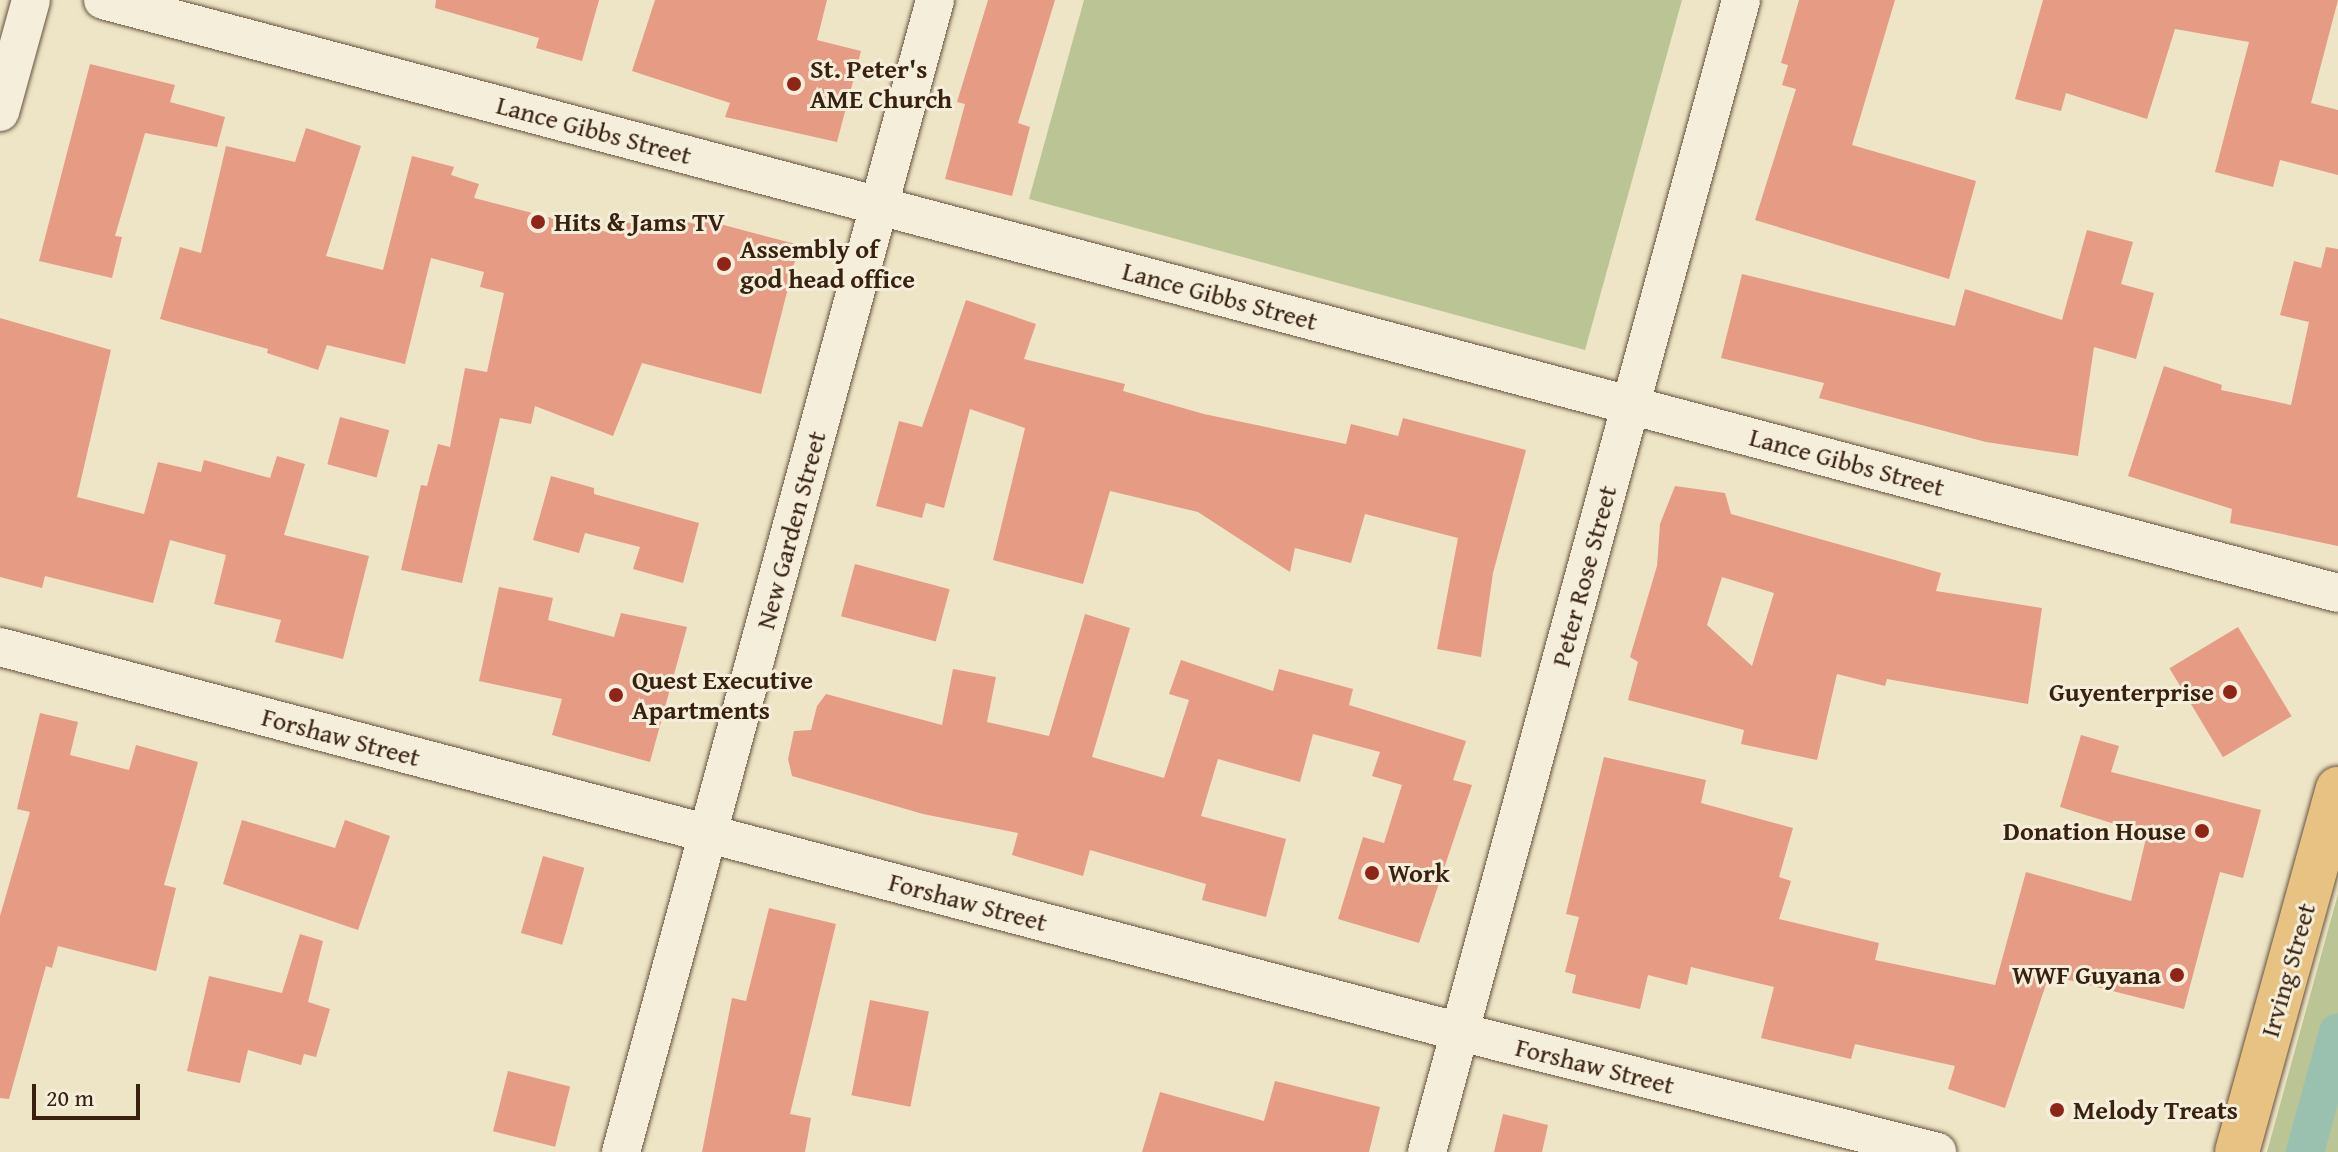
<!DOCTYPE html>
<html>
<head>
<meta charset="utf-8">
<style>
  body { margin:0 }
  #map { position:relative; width:2338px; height:1152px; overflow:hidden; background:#eee5c6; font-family:"Gentium Book Plus",serif }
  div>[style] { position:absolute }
  .green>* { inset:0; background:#bac494 }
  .canal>* { height:38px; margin:-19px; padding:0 19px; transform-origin:19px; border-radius:19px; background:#9ac0b0 }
  .building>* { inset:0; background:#e69b85; transform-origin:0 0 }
  .roads { filter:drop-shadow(0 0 2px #66523e) drop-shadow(0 0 2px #66523e) }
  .street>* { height:38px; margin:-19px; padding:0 19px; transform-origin:19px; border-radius:19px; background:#f4eeda }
  .primary>* { height:44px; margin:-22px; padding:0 22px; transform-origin:22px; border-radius:22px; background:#e7c283 }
  .dots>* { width:22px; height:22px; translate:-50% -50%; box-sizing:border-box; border:4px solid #f4eeda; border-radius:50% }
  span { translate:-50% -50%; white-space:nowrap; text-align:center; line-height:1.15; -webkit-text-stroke:6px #f4eeda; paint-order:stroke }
  .poi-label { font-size:26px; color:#392110; font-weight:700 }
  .left { translate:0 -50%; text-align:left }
  .right { translate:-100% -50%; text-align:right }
  .street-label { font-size:26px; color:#392110 }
  .scale { position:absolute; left:32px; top:1084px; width:108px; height:36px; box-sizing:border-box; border:4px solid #392110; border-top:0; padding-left:10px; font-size:24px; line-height:28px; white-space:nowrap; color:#392110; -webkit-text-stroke:6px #f4eeda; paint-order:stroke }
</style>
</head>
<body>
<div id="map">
  <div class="green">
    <i style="clip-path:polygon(1084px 0,1682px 0,1585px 350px,1029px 199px)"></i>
    <i style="clip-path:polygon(2338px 894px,2338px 1152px,2267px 1152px)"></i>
  </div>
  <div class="canal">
    <i style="left:2305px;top:1152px;width:124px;rotate:-74.6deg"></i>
  </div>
  <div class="building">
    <i style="clip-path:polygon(436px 0,599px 0,582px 61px,536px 48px,539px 38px,435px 8px)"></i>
    <i style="clip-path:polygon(655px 0,827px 0,817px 40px,861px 51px,837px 142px,725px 117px,730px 103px,632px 71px)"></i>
    <i style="clip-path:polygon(988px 0,1055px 0,1018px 123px,1030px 127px,1012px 196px,945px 179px,965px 104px,957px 102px)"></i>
    <i style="clip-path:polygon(1799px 0,1895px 0,1852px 145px,1976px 181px,1949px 279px,1755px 220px,1796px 89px,1782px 85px,1788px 65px,1781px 63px)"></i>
    <i style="clip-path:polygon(2043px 0,2338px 0,2311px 103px,2338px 110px,2338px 175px,2280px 160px,2273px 187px,2215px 172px,2249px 42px,2175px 29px,2147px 119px,2066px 93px,2061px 111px,2015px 99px)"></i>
    <i style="clip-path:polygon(90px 64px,175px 85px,170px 102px,225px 117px,217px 147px,145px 133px,115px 236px,122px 237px,112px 278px,39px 261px)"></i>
    <i style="clip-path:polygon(306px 128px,361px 146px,326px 256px,383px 270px,412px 156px,454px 167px,451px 175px,479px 184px,474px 198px,615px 234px,619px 220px,671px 234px,675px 219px,699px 225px,701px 219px,799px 245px,761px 394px,642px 363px,613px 436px,535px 406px,531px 424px,500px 418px,462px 583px,401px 570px,421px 485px,427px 486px,438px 444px,450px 447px,465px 368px,487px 372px,504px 293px,480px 287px,484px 272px,431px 258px,405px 364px,327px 345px,318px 370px,267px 353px,268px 349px,160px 319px,180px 247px,201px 253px,226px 146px,295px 162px)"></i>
    <i style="clip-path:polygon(2087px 230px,2133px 242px,2121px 284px,2154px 293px,2136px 359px,2094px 347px,2078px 456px,1986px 442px,1819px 398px,1824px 383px,1721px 358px,1742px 274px,1955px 326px,1965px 289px,2062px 320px)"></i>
    <i style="clip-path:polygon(2326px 247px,2338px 249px,2338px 546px,2230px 523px,2232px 509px,2128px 476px,2164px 366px,2222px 385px,2221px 390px,2291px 405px,2309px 322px,2280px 315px,2294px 261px,2321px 268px)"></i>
    <i style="clip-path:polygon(966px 300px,1036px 324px,1024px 359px,1125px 384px,1123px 391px,1204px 414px,1346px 444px,1351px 424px,1398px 436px,1403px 418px,1526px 450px,1493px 573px,1481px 657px,1437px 649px,1458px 538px,1365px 514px,1351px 563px,1295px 548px,1290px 572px,1198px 512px,1110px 491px,1083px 584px,993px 560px,1025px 428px,970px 409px,944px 508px,926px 503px,922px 518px,876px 506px,899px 421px,922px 427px)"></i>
    <i style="clip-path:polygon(0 318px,111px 350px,77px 497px,144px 514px,158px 462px,201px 472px,204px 460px,270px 478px,277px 456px,305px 464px,284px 535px,369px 556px,343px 659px,275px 642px,281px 620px,214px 604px,226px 555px,170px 540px,153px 603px,45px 576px,42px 588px,0 577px)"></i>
    <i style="left:340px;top:417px;width:51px;height:49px;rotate:15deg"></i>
    <i style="clip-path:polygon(551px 476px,594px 488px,594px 494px,699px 523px,683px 583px,633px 569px,640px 547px,585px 533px,579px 553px,533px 540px)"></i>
    <i style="clip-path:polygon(evenodd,1675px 486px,1725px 493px,1731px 514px,1941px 573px,1936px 591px,2042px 608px,2028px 704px,1887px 679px,1885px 686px,1837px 674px,1817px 760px,1741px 744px,1744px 730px,1628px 700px,1638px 662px,1630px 657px,1657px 566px,1660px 524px,1675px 486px,1722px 577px,1774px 593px,1752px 666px,1707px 625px,1722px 577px)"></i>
    <i style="left:855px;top:564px;width:98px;height:54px;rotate:15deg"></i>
    <i style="clip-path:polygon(499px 587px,553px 598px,548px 620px,614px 637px,621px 613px,687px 627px,650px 762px,552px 735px,562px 699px,479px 681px)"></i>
    <i style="clip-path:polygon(1085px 614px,1130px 628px,1092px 757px,1164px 778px,1189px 700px,1169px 694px,1181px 660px,1273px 691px,1279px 669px,1353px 689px,1349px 705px,1466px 741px,1453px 780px,1472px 785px,1419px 943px,1338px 919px,1363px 837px,1384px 843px,1402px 785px,1372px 776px,1380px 752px,1313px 734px,1300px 782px,1218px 759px,1201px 816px,1286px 839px,1266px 917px,1202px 900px,1206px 884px,1090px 850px,1083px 876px,1012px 855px,1018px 833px,923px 814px,792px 776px,788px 759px,794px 731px,811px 730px,817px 706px,826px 694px,942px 725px,953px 669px,996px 677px,987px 722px,1049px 736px)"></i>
    <i style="left:2238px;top:627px;width:104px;height:80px;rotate:59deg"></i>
    <i style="clip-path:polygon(40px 713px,78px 722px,70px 755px,129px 770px,136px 745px,198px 762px,164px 885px,176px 888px,156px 971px,58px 946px,52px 968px,46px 966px,9px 1099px,0 1098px,0 916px,30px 812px,17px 809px)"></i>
    <i style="clip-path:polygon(2081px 735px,2119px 746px,2111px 772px,2261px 810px,2243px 878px,2220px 872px,2184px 1009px,2049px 975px,2005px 1108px,1948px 1089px,1955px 1066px,1855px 1044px,1851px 1059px,1761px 1038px,1774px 987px,1691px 967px,1687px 985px,1648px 975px,1640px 1009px,1572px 993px,1576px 975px,1565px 972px,1579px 917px,1566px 914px,1604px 757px,1706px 780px,1701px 803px,1793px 828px,1779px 877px,1791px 881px,1779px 919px,1879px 943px,1875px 960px,1995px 985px,2026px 872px,2131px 901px,2147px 834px,2060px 807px)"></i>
    <i style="clip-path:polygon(242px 820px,335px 848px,345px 820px,390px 836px,358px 930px,223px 884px)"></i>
    <i style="left:543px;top:856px;width:43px;height:80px;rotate:16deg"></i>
    <i style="clip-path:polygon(769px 908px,836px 924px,790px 1114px,811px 1118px,805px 1152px,702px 1152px,732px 998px,746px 1001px)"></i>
    <i style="clip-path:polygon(300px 934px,323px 941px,308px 1002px,330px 1009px,316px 1057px,304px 1054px,301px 1065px,248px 1050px,240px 1083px,187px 1071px,209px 976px,282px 993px)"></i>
    <i style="left:870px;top:1000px;width:60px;height:97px;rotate:11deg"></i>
    <i style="left:508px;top:1071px;width:64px;height:62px;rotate:14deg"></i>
    <i style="clip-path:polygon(1275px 1081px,1380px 1107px,1369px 1152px,1142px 1152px,1160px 1092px,1264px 1121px)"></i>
    <i style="clip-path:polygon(1503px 1114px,1548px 1125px,1542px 1152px,1494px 1152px)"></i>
  </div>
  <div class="roads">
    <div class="street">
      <i style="left:103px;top:0;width:2312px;rotate:14.86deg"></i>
      <i style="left:0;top:112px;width:116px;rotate:-74.5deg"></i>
      <i style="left:0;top:647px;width:1510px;rotate:14.77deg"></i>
      <i style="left:1460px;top:1032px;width:492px;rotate:14.1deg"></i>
      <i style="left:621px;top:1152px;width:1194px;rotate:-74.75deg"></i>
      <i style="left:1427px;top:1152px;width:1194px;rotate:-74.75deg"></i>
    </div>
    <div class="primary">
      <i style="left:2237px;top:1152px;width:377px;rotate:-74.5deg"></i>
    </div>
  </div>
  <div class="dots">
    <i style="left:794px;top:84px;background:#8f2418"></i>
    <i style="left:538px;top:222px;background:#8f2418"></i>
    <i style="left:724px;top:264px;background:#8f2418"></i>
    <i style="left:2230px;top:692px;background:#8f2418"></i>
    <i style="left:616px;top:695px;background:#8f2418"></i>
    <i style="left:2202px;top:831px;background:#8f2418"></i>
    <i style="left:1372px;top:873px;background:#8f2418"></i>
    <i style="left:2177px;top:975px;background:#8f2418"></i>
    <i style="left:2057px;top:1110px;background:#8f2418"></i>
  </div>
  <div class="poi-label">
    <span class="left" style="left:810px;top:84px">St. Peter's<br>AME Church</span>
    <span class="left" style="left:554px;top:222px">Hits &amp; Jams TV</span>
    <span class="left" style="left:740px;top:264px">Assembly of<br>god head office</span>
    <span class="left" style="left:632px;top:695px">Quest Executive<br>Apartments</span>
    <span class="right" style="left:2214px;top:692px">Guyenterprise</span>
    <span class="right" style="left:2186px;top:831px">Donation House</span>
    <span class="left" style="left:1388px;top:873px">Work</span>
    <span class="right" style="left:2161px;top:975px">WWF Guyana</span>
    <span class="left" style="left:2073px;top:1110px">Melody Treats</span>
  </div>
  <div class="street-label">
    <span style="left:594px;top:130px;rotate:15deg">Lance Gibbs Street</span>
    <span style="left:1220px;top:296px;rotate:15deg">Lance Gibbs Street</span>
    <span style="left:1847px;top:462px;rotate:15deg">Lance Gibbs Street</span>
    <span style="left:791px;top:530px;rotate:-75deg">New Garden Street</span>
    <span style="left:1584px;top:576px;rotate:-75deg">Peter Rose Street</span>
    <span style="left:341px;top:737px;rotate:15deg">Forshaw Street</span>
    <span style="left:968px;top:902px;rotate:15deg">Forshaw Street</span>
    <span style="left:2288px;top:970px;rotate:-74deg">Irving Street</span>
    <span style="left:1595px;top:1066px;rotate:14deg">Forshaw Street</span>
  </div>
  <div class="scale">20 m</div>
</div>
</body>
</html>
